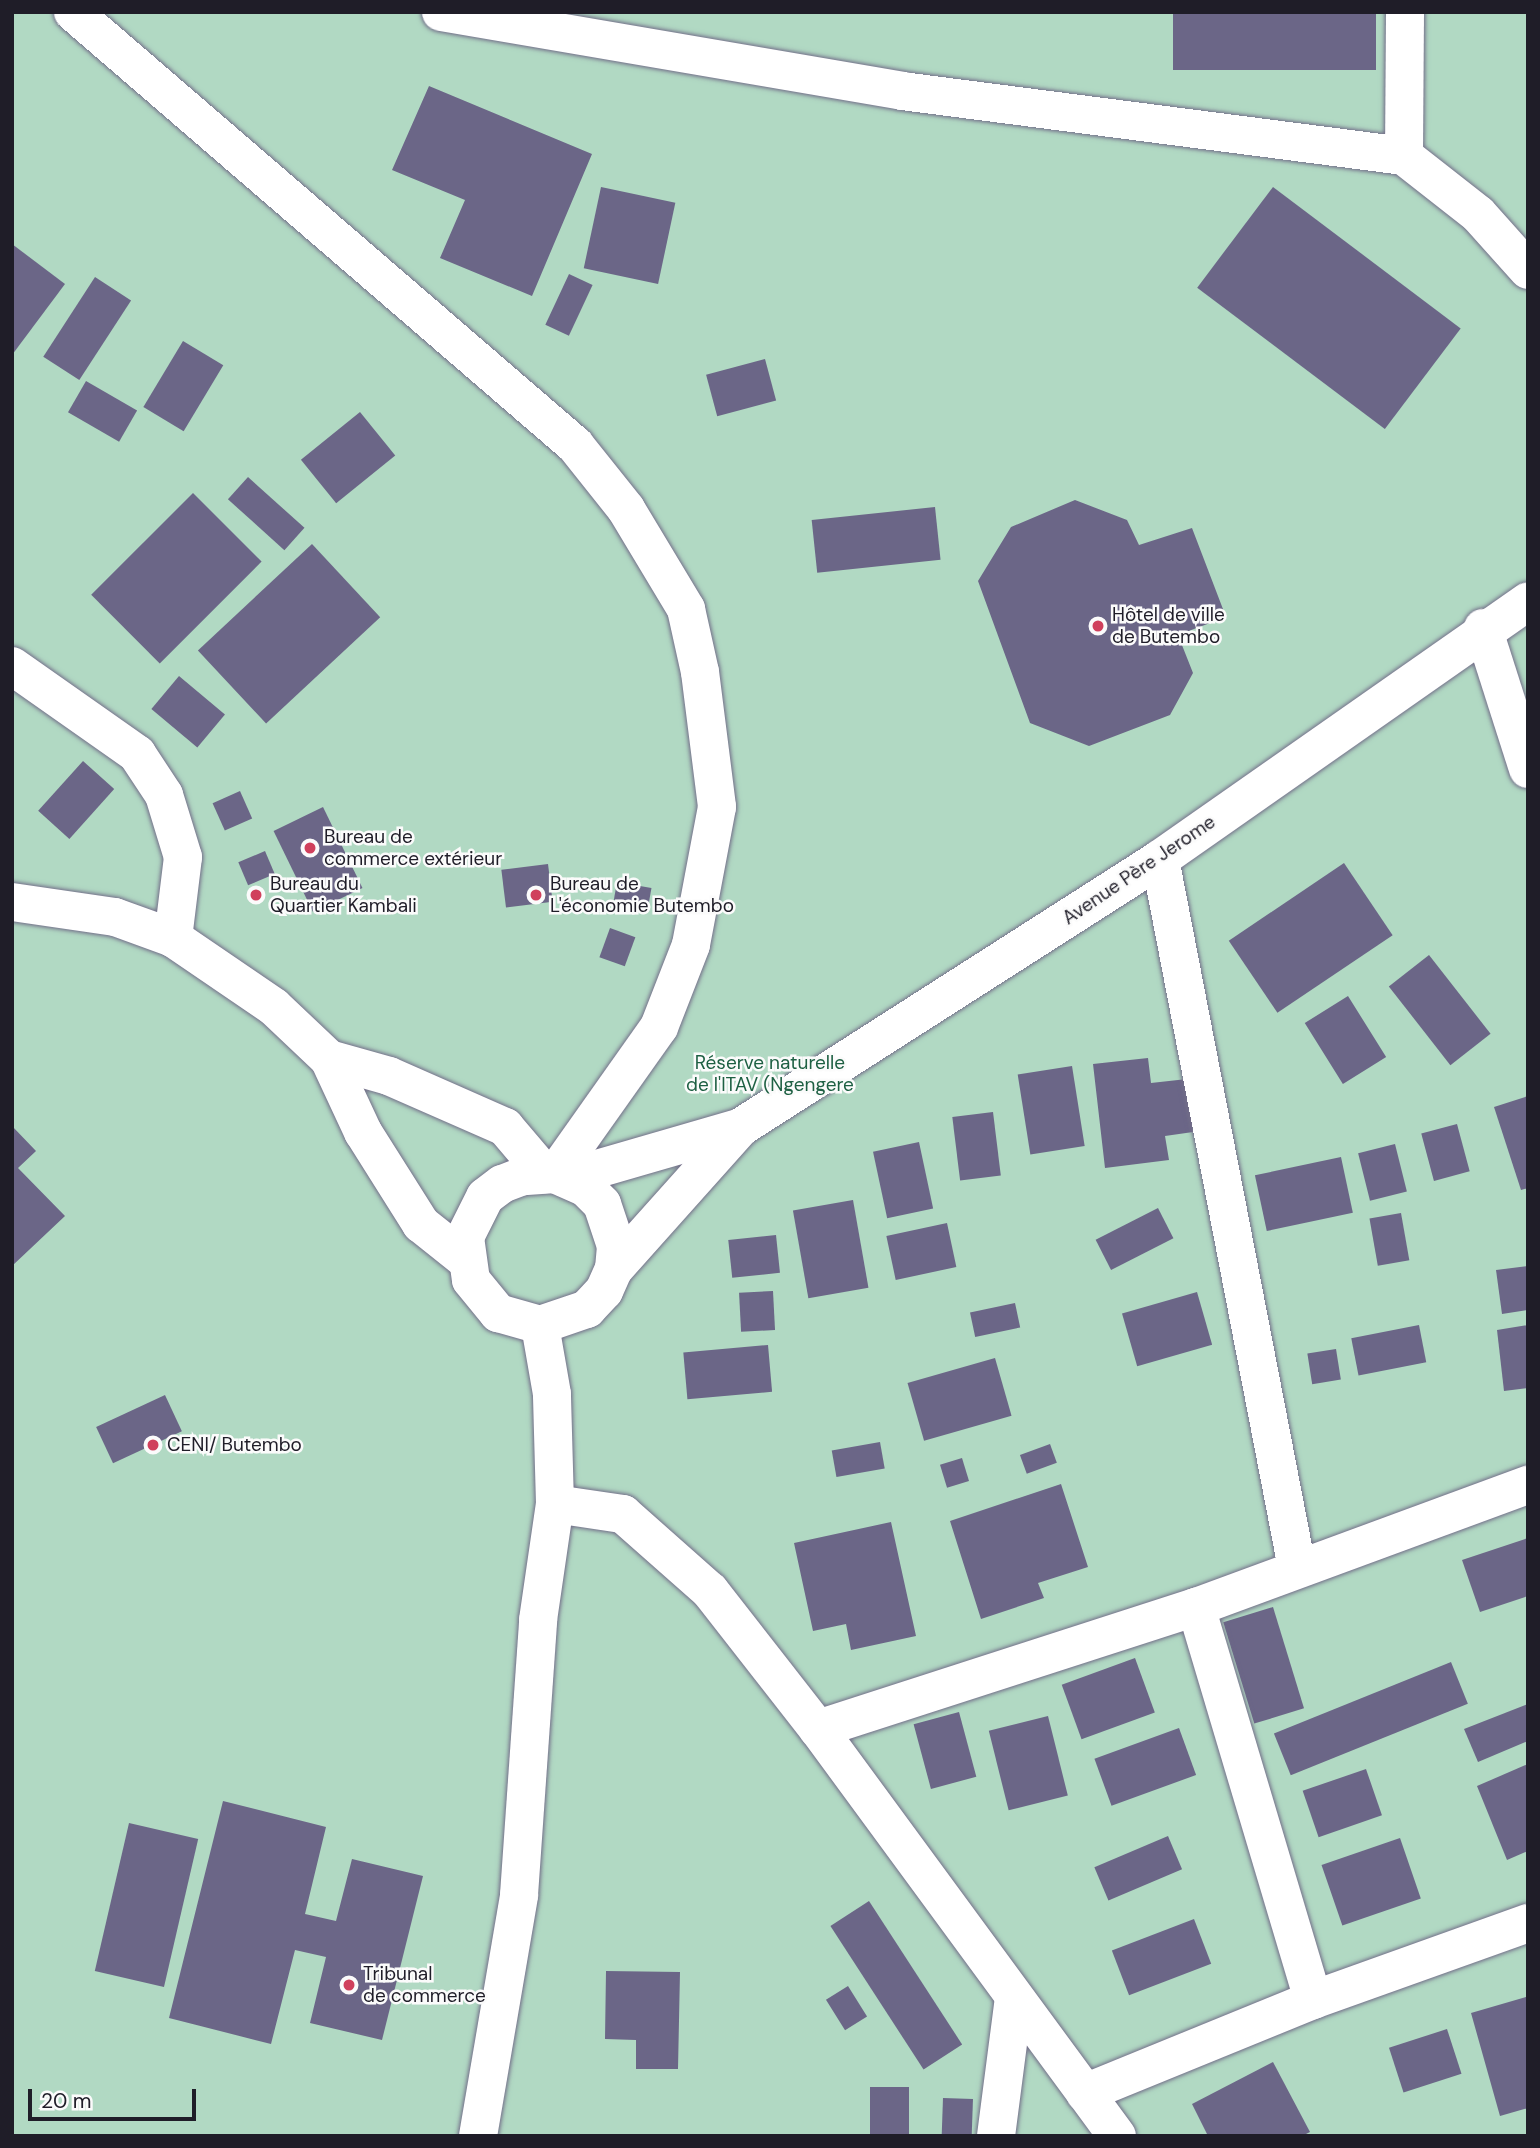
<!DOCTYPE html>
<html>
<head>
<meta charset="utf-8">
<style>
  body { margin:0 }
  #map { position:relative; width:1540px; height:2148px; overflow:hidden; background:#fbfbfb; font-family:"DM Sans",sans-serif }
  div>[style] { position:absolute }
  .green>* { inset:0; background:#b1d9c3; transform-origin:0 0 }
  .building>* { inset:0; background:#6b6687; transform-origin:0 0 }
  .roads { filter:drop-shadow(0 0 2px #736f89) drop-shadow(0 0 2px #736f89) }
  .minor>* { height:38px; margin:-19px; padding:0 19px; transform-origin:19px; border-radius:19px; background:#fff }
  .dots>* { width:19px; height:19px; translate:-50% -50%; box-sizing:border-box; border:4px solid #fbfbfb; border-radius:50% }
  span { translate:-50% -50%; white-space:nowrap; text-align:center; line-height:1.15; -webkit-text-stroke:5px #fbfbfb; paint-order:stroke }
  .poi-label { font-size:19px; color:#1f1d28 }
  .left { translate:0 -50%; text-align:left }
  .street-label { font-size:19px; color:#1f1d28 }
  .park-label { font-size:19px; color:#1e6043 }
  .frame { position:absolute; inset:0; border:14px solid #1f1d28; pointer-events:none }
  .scale { position:absolute; left:28px; top:2089px; width:168px; height:32px; box-sizing:border-box; border:4px solid #1f1d28; border-top:0; padding-left:9px; font-size:21px; line-height:24px; white-space:nowrap; color:#1f1d28; -webkit-text-stroke:5px #fbfbfb; paint-order:stroke }
</style>
</head>
<body>
<div id="map">
  <div class="green">
    <i style="left:12px;top:12px;width:1516px;height:2124px"></i>
  </div>
  <div class="building">
    <i style="left:1173px;top:12px;width:203px;height:58px"></i>
    <i style="clip-path:polygon(429px 86px,592px 154px,532px 296px,440px 258px,465px 200px,392px 170px)"></i>
    <i style="left:601px;top:187px;width:76px;height:83px;rotate:12deg"></i>
    <i style="left:1273px;top:187px;width:235px;height:126px;rotate:37deg"></i>
    <i style="clip-path:polygon(12px 244px,65px 284px,12px 355px)"></i>
    <i style="left:569px;top:274px;width:26px;height:56px;rotate:25deg"></i>
    <i style="left:95px;top:277px;width:43px;height:95px;rotate:33deg"></i>
    <i style="left:183px;top:341px;width:47px;height:77px;rotate:31deg"></i>
    <i style="left:765px;top:359px;width:43px;height:61px;rotate:75deg"></i>
    <i style="left:86px;top:381px;width:59px;height:36px;rotate:30deg"></i>
    <i style="left:360px;top:412px;width:56px;height:76px;rotate:51deg"></i>
    <i style="left:248px;top:477px;width:76px;height:30px;rotate:42deg"></i>
    <i style="left:193px;top:493px;width:97px;height:144px;rotate:45deg"></i>
    <i style="clip-path:polygon(1075px 500px,1127px 520px,1139px 545px,1192px 528px,1226px 617px,1178px 635px,1193px 673px,1170px 715px,1089px 746px,1030px 723px,978px 581px,1011px 527px)"></i>
    <i style="left:935px;top:507px;width:53px;height:124px;rotate:84deg"></i>
    <i style="left:312px;top:544px;width:100px;height:156px;rotate:47deg"></i>
    <i style="left:179px;top:676px;width:60px;height:43px;rotate:40deg"></i>
    <i style="left:83px;top:761px;width:42px;height:67px;rotate:42deg"></i>
    <i style="left:240px;top:791px;width:30px;height:30px;rotate:66deg"></i>
    <i style="left:323px;top:807px;width:90px;height:55px;rotate:64deg"></i>
    <i style="left:265px;top:851px;width:25px;height:29px;rotate:67deg"></i>
    <i style="left:1344px;top:863px;width:87px;height:139px;rotate:56deg"></i>
    <i style="left:548px;top:864px;width:38px;height:47px;rotate:83deg"></i>
    <i style="left:617px;top:882px;width:35px;height:18px;rotate:10deg"></i>
    <i style="left:610px;top:928px;width:27px;height:31px;rotate:20deg"></i>
    <i style="left:1429px;top:955px;width:100px;height:51px;rotate:52deg"></i>
    <i style="left:1348px;top:996px;width:72px;height:51px;rotate:58deg"></i>
    <i style="clip-path:polygon(1148px 1058px,1151px 1083px,1187px 1079px,1193px 1132px,1165px 1136px,1169px 1160px,1105px 1168px,1093px 1064px)"></i>
    <i style="left:1072px;top:1066px;width:81px;height:55px;rotate:81deg"></i>
    <i style="clip-path:polygon(1528px 1096px,1528px 1188px,1521px 1190px,1494px 1107px)"></i>
    <i style="left:993px;top:1112px;width:64px;height:41px;rotate:83deg"></i>
    <i style="left:1457px;top:1124px;width:49px;height:37px;rotate:75deg"></i>
    <i style="clip-path:polygon(12px 1126px,36px 1151px,18px 1168px,65px 1216px,12px 1266px)"></i>
    <i style="left:919px;top:1142px;width:68px;height:47px;rotate:78deg"></i>
    <i style="left:1395px;top:1144px;width:49px;height:38px;rotate:76deg"></i>
    <i style="left:1341px;top:1157px;width:57px;height:88px;rotate:78deg"></i>
    <i style="left:853px;top:1200px;width:89px;height:61px;rotate:80deg"></i>
    <i style="left:1158px;top:1208px;width:34px;height:70px;rotate:63deg"></i>
    <i style="left:1401px;top:1213px;width:48px;height:32px;rotate:80deg"></i>
    <i style="left:947px;top:1223px;width:45px;height:62px;rotate:78deg"></i>
    <i style="left:776px;top:1235px;width:38px;height:48px;rotate:84deg"></i>
    <i style="clip-path:polygon(1528px 1266px,1528px 1310px,1502px 1314px,1496px 1270px)"></i>
    <i style="left:773px;top:1291px;width:39px;height:34px;rotate:87deg"></i>
    <i style="left:1197px;top:1292px;width:55px;height:78px;rotate:74deg"></i>
    <i style="left:1015px;top:1303px;width:25px;height:46px;rotate:78deg"></i>
    <i style="left:1419px;top:1325px;width:38px;height:69px;rotate:79deg"></i>
    <i style="clip-path:polygon(1528px 1325px,1528px 1388px,1504px 1391px,1497px 1330px)"></i>
    <i style="left:768px;top:1345px;width:47px;height:85px;rotate:85deg"></i>
    <i style="left:1336px;top:1349px;width:31px;height:29px;rotate:81deg"></i>
    <i style="left:995px;top:1358px;width:60px;height:91px;rotate:74deg"></i>
    <i style="left:165px;top:1395px;width:40px;height:76px;rotate:65deg"></i>
    <i style="left:880px;top:1442px;width:27px;height:49px;rotate:80deg"></i>
    <i style="left:1050px;top:1444px;width:20px;height:32px;rotate:70deg"></i>
    <i style="left:962px;top:1458px;width:24px;height:23px;rotate:73deg"></i>
    <i style="clip-path:polygon(1061px 1484px,1088px 1567px,1038px 1583px,1044px 1598px,981px 1619px,950px 1521px)"></i>
    <i style="clip-path:polygon(891px 1522px,916px 1636px,851px 1650px,846px 1624px,813px 1631px,794px 1543px)"></i>
    <i style="clip-path:polygon(1528px 1538px,1528px 1596px,1480px 1612px,1462px 1560px)"></i>
    <i style="left:1273px;top:1607px;width:106px;height:52px;rotate:73deg"></i>
    <i style="left:1135px;top:1658px;width:58px;height:78px;rotate:70deg"></i>
    <i style="left:1451px;top:1662px;width:45px;height:191px;rotate:68deg"></i>
    <i style="clip-path:polygon(1528px 1704px,1528px 1741px,1478px 1762px,1464px 1729px)"></i>
    <i style="left:959px;top:1712px;width:67px;height:47px;rotate:75deg"></i>
    <i style="left:1048px;top:1716px;width:82px;height:61px;rotate:76deg"></i>
    <i style="left:1179px;top:1728px;width:50px;height:90px;rotate:70deg"></i>
    <i style="clip-path:polygon(1528px 1764px,1528px 1851px,1507px 1860px,1477px 1786px)"></i>
    <i style="left:1366px;top:1769px;width:49px;height:67px;rotate:71deg"></i>
    <i style="clip-path:polygon(223px 1801px,326px 1827px,305px 1914px,336px 1921px,352px 1859px,423px 1876px,382px 2040px,310px 2023px,326px 1957px,295px 1950px,271px 2044px,169px 2018px)"></i>
    <i style="left:129px;top:1823px;width:71px;height:152px;rotate:13deg"></i>
    <i style="left:1168px;top:1836px;width:36px;height:80px;rotate:67deg"></i>
    <i style="left:1400px;top:1838px;width:64px;height:83px;rotate:71deg"></i>
    <i style="left:869px;top:1901px;width:171px;height:46px;rotate:57deg"></i>
    <i style="left:1194px;top:1919px;width:48px;height:88px;rotate:69deg"></i>
    <i style="clip-path:polygon(606px 1971px,680px 1972px,678px 2069px,636px 2069px,636px 2040px,605px 2039px)"></i>
    <i style="left:848px;top:1986px;width:36px;height:26px;rotate:58deg"></i>
    <i style="clip-path:polygon(1526px 1997px,1528px 2108px,1500px 2116px,1471px 2013px)"></i>
    <i style="left:1447px;top:2029px;width:47px;height:61px;rotate:72deg"></i>
    <i style="clip-path:polygon(1273px 2062px,1310px 2132px,1302px 2136px,1208px 2136px,1192px 2104px)"></i>
    <i style="left:870px;top:2087px;width:39px;height:49px"></i>
    <i style="left:943px;top:2098px;width:30px;height:38px;rotate:2deg"></i>
  </div>
  <div class="roads">
    <div class="minor">
      <i style="left:73px;top:12px;width:663px;rotate:40.78deg"></i>
      <i style="left:575px;top:445px;width:82px;rotate:51.4deg"></i>
      <i style="left:626px;top:509px;width:117px;rotate:59deg"></i>
      <i style="left:686px;top:609px;width:65px;rotate:77.5deg"></i>
      <i style="left:700px;top:672px;width:136px;rotate:82.8deg"></i>
      <i style="left:717px;top:807px;width:140px;rotate:100.7deg"></i>
      <i style="left:691px;top:945px;width:88px;rotate:111.3deg"></i>
      <i style="left:659px;top:1027px;width:180px;rotate:125.3deg"></i>
      <i style="left:441px;top:12px;width:468px;rotate:9.7deg"></i>
      <i style="left:902px;top:91px;width:506px;rotate:7.38deg"></i>
      <i style="left:1404px;top:156px;width:94px;rotate:38.1deg"></i>
      <i style="left:1478px;top:214px;width:75px;rotate:48.2deg"></i>
      <i style="left:1404px;top:156px;width:144px;rotate:-89.6deg"></i>
      <i style="left:1483px;top:628px;width:148px;rotate:72.3deg"></i>
      <i style="left:12px;top:666px;width:153px;rotate:35.1deg"></i>
      <i style="left:137px;top:754px;width:49px;rotate:56.6deg"></i>
      <i style="left:164px;top:795px;width:65px;rotate:73deg"></i>
      <i style="left:183px;top:857px;width:82px;rotate:97deg"></i>
      <i style="left:1160px;top:859px;width:722px;rotate:79.06deg"></i>
      <i style="left:12px;top:902px;width:104px;rotate:8.3deg"></i>
      <i style="left:115px;top:917px;width:62px;rotate:19.9deg"></i>
      <i style="left:173px;top:938px;width:122px;rotate:34.3deg"></i>
      <i style="left:274px;top:1007px;width:76px;rotate:43.4deg"></i>
      <i style="left:329px;top:1059px;width:81px;rotate:65deg"></i>
      <i style="left:363px;top:1132px;width:109px;rotate:57.8deg"></i>
      <i style="left:421px;top:1224px;width:56px;rotate:38.5deg"></i>
      <i style="left:329px;top:1059px;width:62px;rotate:15.8deg"></i>
      <i style="left:389px;top:1076px;width:127px;rotate:23.7deg"></i>
      <i style="left:505px;top:1127px;width:62px;rotate:49.6deg"></i>
      <i style="left:566px;top:1178px;width:182px;rotate:-16.2deg"></i>
      <i style="left:614px;top:1269px;width:23px;rotate:-85deg"></i>
      <i style="left:616px;top:1246px;width:44px;rotate:-108.4deg"></i>
      <i style="left:602px;top:1204px;width:23px;rotate:-135deg"></i>
      <i style="left:586px;top:1188px;width:34px;rotate:-156deg"></i>
      <i style="left:555px;top:1174px;width:32px;rotate:176deg"></i>
      <i style="left:523px;top:1176px;width:22px;rotate:159deg"></i>
      <i style="left:502px;top:1184px;width:21px;rotate:143deg"></i>
      <i style="left:485px;top:1197px;width:45px;rotate:116.6deg"></i>
      <i style="left:465px;top:1237px;width:43px;rotate:82.1deg"></i>
      <i style="left:471px;top:1280px;width:43px;rotate:50.7deg"></i>
      <i style="left:498px;top:1313px;width:44px;rotate:15.9deg"></i>
      <i style="left:540px;top:1325px;width:50px;rotate:-18.8deg"></i>
      <i style="left:587px;top:1309px;width:25px;rotate:-47deg"></i>
      <i style="left:604px;top:1291px;width:24px;rotate:-66deg"></i>
      <i style="left:614px;top:1269px;width:191px;rotate:-48.2deg"></i>
      <i style="left:741px;top:1127px;width:497px;rotate:-32.6deg"></i>
      <i style="left:1160px;top:859px;width:449px;rotate:-35deg"></i>
      <i style="left:555px;top:1504px;width:69px;rotate:8.4deg"></i>
      <i style="left:623px;top:1514px;width:116px;rotate:41.5deg"></i>
      <i style="left:710px;top:1591px;width:175px;rotate:52deg"></i>
      <i style="left:818px;top:1729px;width:505px;rotate:53.7deg"></i>
      <i style="left:1196px;top:1607px;width:410px;rotate:73.4deg"></i>
      <i style="left:818px;top:1729px;width:397px;rotate:-17.9deg"></i>
      <i style="left:1196px;top:1607px;width:354px;rotate:-20.2deg"></i>
      <i style="left:1085px;top:2093px;width:246px;rotate:-22.2deg"></i>
      <i style="left:1313px;top:2000px;width:228px;rotate:-19.7deg"></i>
      <i style="left:478px;top:2136px;width:244px;rotate:-80.3deg"></i>
      <i style="left:519px;top:1895px;width:276px;rotate:-86deg"></i>
      <i style="left:538px;top:1620px;width:117px;rotate:-81.7deg"></i>
      <i style="left:555px;top:1504px;width:110px;rotate:-91.6deg"></i>
      <i style="left:552px;top:1394px;width:70px;rotate:-99.9deg"></i>
      <i style="left:996px;top:2136px;width:139px;rotate:-82.6deg"></i>
    </div>
  </div>
  <div class="dots">
    <i style="left:1098px;top:626px;background:#d0405c"></i>
    <i style="left:310px;top:848px;background:#d0405c"></i>
    <i style="left:256px;top:895px;background:#d0405c"></i>
    <i style="left:536px;top:895px;background:#d0405c"></i>
    <i style="left:153px;top:1445px;background:#d0405c"></i>
    <i style="left:349px;top:1985px;background:#d0405c"></i>
  </div>
  <div class="poi-label">
    <span class="left" style="left:1112px;top:626px">Hôtel de ville<br>de Butembo</span>
    <span class="left" style="left:324px;top:848px">Bureau de<br>commerce extérieur</span>
    <span class="left" style="left:270px;top:895px">Bureau du<br>Quartier Kambali</span>
    <span class="left" style="left:550px;top:895px">Bureau de<br>L'économie Butembo</span>
    <span class="left" style="left:167px;top:1445px">CENI/ Butembo</span>
    <span class="left" style="left:363px;top:1985px">Tribunal<br>de commerce</span>
  </div>
  <div class="street-label">
    <span style="left:1139px;top:870px;rotate:-34deg">Avenue Père Jerome</span>
  </div>
  <div class="park-label">
    <span style="left:770px;top:1074px">Réserve naturelle<br>de l'ITAV (Ngengere</span>
  </div>
  <div class="frame"></div>
  <div class="scale">20 m</div>
</div>
</body>
</html>
